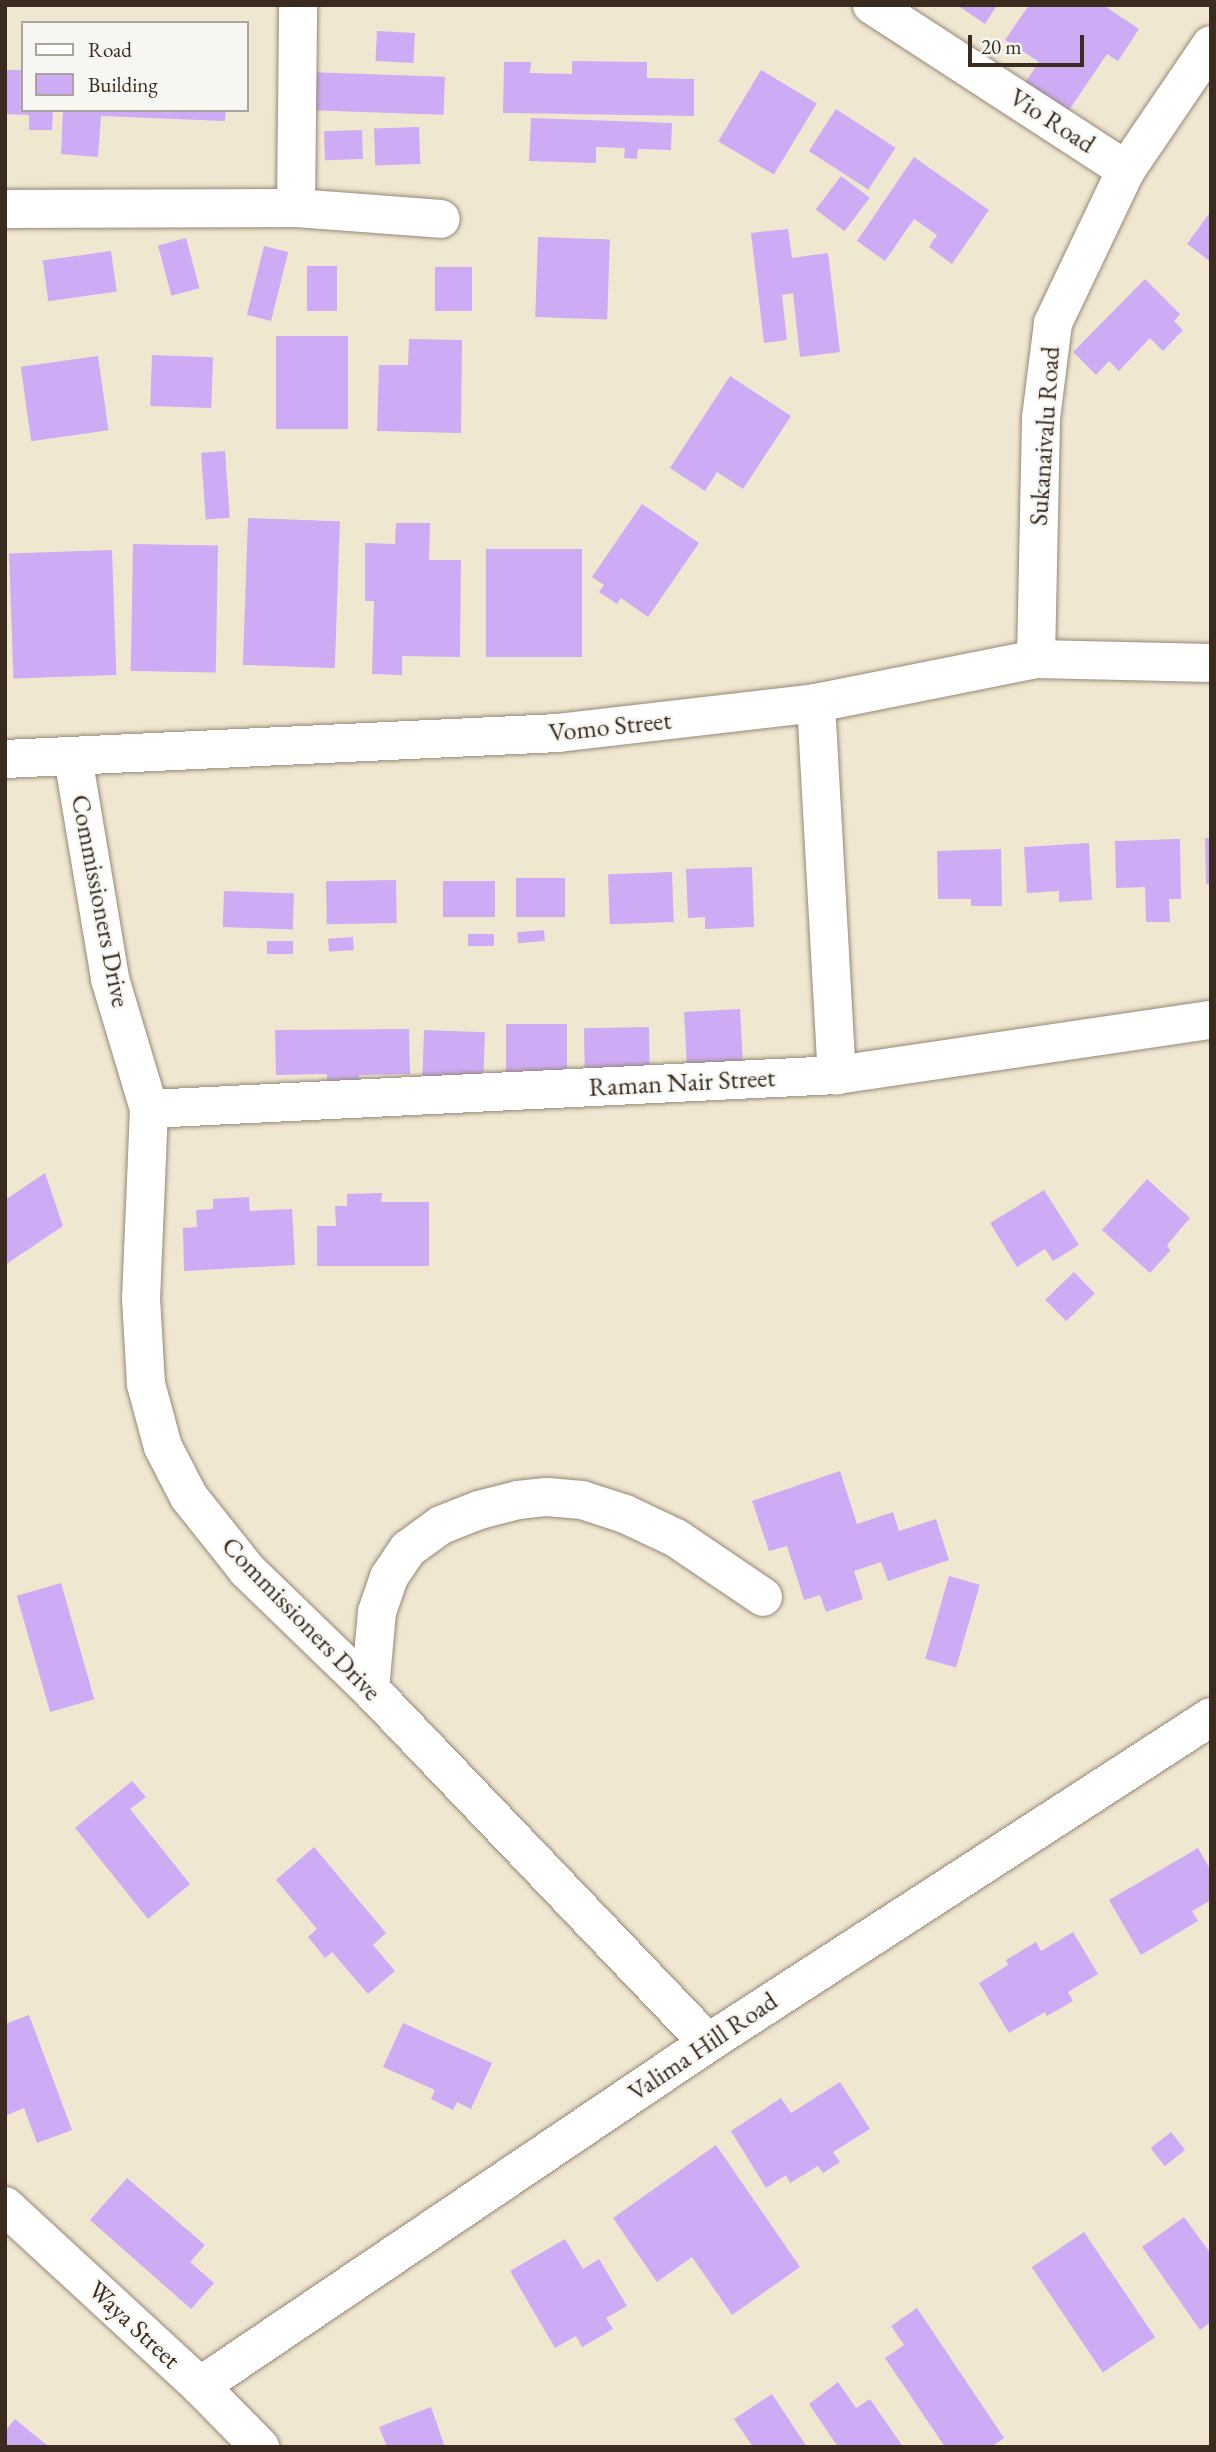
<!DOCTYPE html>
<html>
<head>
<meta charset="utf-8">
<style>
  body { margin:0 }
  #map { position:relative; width:1216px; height:2452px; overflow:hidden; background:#f0e7d1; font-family:"EB Garamond",serif }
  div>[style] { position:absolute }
  .building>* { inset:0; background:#ceabf5; transform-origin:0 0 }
  .roads { filter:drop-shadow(0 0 2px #968878) drop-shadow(0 0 2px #968878) }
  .minor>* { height:38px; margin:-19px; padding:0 19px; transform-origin:19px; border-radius:19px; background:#fff }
  .secondary>* { height:38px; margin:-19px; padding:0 19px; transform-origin:19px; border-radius:19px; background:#fff }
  span { translate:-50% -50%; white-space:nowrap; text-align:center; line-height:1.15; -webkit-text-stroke:5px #f6f6f2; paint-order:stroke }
  .street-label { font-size:26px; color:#3b2a1e }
  .frame { position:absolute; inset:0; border:7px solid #3b2a1e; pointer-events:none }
  .legend { position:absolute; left:21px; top:21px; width:228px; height:91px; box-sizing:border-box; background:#f6f6f2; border:2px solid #aba49d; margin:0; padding:9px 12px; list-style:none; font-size:21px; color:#3b2a1e }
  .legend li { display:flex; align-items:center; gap:14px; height:35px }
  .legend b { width:35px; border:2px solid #aba49d }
  .scale { position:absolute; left:968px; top:35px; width:116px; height:32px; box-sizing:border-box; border:4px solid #3b2a1e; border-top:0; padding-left:9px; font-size:21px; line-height:24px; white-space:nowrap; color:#3b2a1e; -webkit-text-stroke:5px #f6f6f2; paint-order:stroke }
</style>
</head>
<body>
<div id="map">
  <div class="building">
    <i style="clip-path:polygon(957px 5px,997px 5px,985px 24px)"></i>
    <i style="clip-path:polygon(1029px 5px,1103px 5px,1139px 29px,1118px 61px,1107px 54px,1065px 116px,1022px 87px,1039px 62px,1005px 40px)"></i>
    <i style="left:377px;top:31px;width:38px;height:30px;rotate:3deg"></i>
    <i style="clip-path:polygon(572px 61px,647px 62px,647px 78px,694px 79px,694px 116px,503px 113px,504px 62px,531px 62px,530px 73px,572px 74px)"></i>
    <i style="clip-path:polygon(5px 70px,23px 70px,23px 110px,53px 110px,52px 130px,29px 130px,29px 115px,5px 114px)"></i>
    <i style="left:761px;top:70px;width:65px;height:83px;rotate:31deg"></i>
    <i style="left:306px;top:72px;width:139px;height:38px;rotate:2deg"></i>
    <i style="left:836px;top:109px;width:71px;height:50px;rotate:33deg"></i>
    <i style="clip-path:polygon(63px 110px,226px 110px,225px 121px,101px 116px,98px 157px,61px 154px)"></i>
    <i style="clip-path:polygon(531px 118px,672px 123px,671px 150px,638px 149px,637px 159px,624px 158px,625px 148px,596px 147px,596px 163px,529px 161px)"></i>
    <i style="left:419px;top:127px;width:37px;height:45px;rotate:88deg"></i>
    <i style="left:362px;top:130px;width:29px;height:38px;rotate:88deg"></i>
    <i style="clip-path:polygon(914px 157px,989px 210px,952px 264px,929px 247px,937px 235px,914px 219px,885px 261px,857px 241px)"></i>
    <i style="left:841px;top:176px;width:36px;height:42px;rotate:37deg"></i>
    <i style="clip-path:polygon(1211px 211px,1211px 262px,1187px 244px)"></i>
    <i style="clip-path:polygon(788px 229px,792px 258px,828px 253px,840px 352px,800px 357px,793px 293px,782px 295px,787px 340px,764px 343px,751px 233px)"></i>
    <i style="left:538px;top:237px;width:72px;height:80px;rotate:2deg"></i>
    <i style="left:186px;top:238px;width:52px;height:29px;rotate:75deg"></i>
    <i style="left:264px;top:246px;width:25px;height:71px;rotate:14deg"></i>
    <i style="left:111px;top:251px;width:41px;height:69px;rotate:82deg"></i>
    <i style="left:307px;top:266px;width:30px;height:45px"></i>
    <i style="left:435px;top:267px;width:37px;height:44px"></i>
    <i style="clip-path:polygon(1145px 279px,1180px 314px,1174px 321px,1183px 330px,1163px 351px,1150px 338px,1119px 371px,1109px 361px,1096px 375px,1073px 352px)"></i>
    <i style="left:276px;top:336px;width:72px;height:93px"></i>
    <i style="clip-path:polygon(409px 339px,462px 340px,461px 433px,377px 431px,379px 365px,408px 365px)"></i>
    <i style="left:152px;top:355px;width:61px;height:51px;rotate:2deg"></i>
    <i style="left:98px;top:356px;width:75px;height:78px;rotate:82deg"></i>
    <i style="clip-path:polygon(730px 376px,791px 416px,743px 489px,717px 472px,705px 491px,670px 468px)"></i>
    <i style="left:225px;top:451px;width:67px;height:24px;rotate:86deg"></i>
    <i style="clip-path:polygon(642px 504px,699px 543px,648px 617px,621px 598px,617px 604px,599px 592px,604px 585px,592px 577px)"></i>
    <i style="left:248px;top:518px;width:92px;height:147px;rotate:2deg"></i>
    <i style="clip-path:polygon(396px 523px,430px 523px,429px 560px,461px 560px,460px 657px,402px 656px,402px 675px,372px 674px,374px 601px,365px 601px,365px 543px,395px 544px)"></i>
    <i style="left:133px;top:544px;width:85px;height:127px;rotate:1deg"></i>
    <i style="left:486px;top:549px;width:96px;height:108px"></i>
    <i style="left:112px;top:550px;width:125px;height:103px;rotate:88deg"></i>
    <i style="clip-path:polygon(1205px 838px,1211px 838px,1211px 884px,1206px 884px)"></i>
    <i style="clip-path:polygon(1180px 839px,1181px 899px,1169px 899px,1170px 922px,1146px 922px,1145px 887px,1116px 888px,1115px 841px)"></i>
    <i style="clip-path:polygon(1089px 843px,1092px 900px,1059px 902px,1059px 891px,1027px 893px,1024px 847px)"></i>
    <i style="clip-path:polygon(1001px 849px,1002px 906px,971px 906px,971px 899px,938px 899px,937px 851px)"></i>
    <i style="clip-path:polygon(752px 867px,754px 927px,705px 929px,705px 917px,688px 918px,686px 869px)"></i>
    <i style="left:672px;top:872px;width:50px;height:64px;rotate:88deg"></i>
    <i style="left:516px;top:878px;width:49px;height:39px"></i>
    <i style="left:396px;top:880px;width:43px;height:70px;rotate:89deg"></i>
    <i style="left:443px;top:881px;width:52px;height:36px"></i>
    <i style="left:224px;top:891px;width:70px;height:36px;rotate:2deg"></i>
    <i style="left:544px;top:930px;width:11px;height:27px;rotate:85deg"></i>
    <i style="left:468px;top:934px;width:26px;height:12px"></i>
    <i style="left:353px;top:937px;width:13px;height:25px;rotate:86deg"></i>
    <i style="left:267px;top:941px;width:26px;height:13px"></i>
    <i style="left:740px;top:1009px;width:58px;height:56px;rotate:87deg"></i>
    <i style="left:567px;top:1024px;width:52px;height:61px;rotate:90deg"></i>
    <i style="left:649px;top:1027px;width:45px;height:65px;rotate:89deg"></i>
    <i style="clip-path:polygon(409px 1029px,410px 1074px,359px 1075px,360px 1088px,327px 1088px,327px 1074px,276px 1075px,275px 1030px)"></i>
    <i style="left:424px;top:1030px;width:61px;height:47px;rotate:2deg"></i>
    <i style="clip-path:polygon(45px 1173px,63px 1226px,5px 1265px,5px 1200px)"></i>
    <i style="clip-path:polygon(1147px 1179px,1190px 1218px,1167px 1245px,1170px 1251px,1150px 1273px,1102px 1230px)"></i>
    <i style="clip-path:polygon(1044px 1190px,1079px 1245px,1053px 1261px,1045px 1249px,1017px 1267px,990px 1223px)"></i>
    <i style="clip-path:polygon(382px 1193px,381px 1202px,429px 1202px,429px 1266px,317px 1266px,317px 1226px,336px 1226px,335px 1206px,347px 1206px,347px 1194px)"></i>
    <i style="clip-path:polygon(249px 1197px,250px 1211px,292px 1209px,295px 1265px,184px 1271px,183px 1228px,197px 1227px,196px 1210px,213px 1209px,213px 1199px)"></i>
    <i style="left:1074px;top:1272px;width:30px;height:40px;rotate:46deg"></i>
    <i style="clip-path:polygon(840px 1471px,857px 1524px,893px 1512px,899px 1531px,936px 1519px,949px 1560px,888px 1581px,881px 1562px,854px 1571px,863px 1599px,826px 1612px,820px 1595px,804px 1600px,787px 1546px,769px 1551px,752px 1501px)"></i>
    <i style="left:949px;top:1576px;width:32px;height:86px;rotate:16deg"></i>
    <i style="left:61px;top:1583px;width:121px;height:46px;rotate:74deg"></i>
    <i style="clip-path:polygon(132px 1781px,146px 1797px,130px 1809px,190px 1884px,148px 1919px,75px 1828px)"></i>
    <i style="clip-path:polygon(314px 1847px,386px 1933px,373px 1945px,395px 1971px,368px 1994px,332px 1952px,325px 1958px,308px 1937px,317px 1929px,276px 1880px)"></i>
    <i style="clip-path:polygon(1198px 1848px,1211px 1871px,1211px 1900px,1192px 1911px,1198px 1921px,1141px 1955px,1109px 1900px)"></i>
    <i style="clip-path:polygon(1073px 1932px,1098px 1974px,1068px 1992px,1073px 2001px,1047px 2016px,1045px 2012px,1009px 2033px,979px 1983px,1008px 1965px,1006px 1960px,1036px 1942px,1041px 1951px)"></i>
    <i style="clip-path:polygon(29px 2015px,72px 2130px,37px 2143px,24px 2108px,5px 2116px,5px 2024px)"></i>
    <i style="clip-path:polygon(403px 2023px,492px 2063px,471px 2109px,457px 2102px,453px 2110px,431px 2099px,435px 2090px,383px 2067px)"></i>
    <i style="clip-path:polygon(840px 2082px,870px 2129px,833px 2152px,840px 2162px,823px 2173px,818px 2166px,790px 2183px,786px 2175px,766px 2188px,731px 2131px,781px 2098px,791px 2113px)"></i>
    <i style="left:1171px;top:2132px;width:23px;height:26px;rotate:52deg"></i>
    <i style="clip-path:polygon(716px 2145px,800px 2267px,732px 2315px,692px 2257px,657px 2282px,613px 2218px)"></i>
    <i style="clip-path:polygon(127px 2178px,205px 2245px,190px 2262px,214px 2283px,191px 2309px,90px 2220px)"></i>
    <i style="clip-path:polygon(1184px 2217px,1211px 2254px,1211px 2322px,1200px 2330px,1142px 2247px)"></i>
    <i style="left:1084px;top:2232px;width:127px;height:63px;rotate:56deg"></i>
    <i style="clip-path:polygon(565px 2239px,583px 2269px,599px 2259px,627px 2306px,606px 2318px,613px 2329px,582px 2347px,576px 2336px,555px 2348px,510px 2271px)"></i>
    <i style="clip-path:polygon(917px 2308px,1004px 2438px,991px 2447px,945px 2447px,885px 2358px,904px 2345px,891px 2326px)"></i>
    <i style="clip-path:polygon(838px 2382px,856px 2408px,870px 2399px,903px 2447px,838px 2447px,809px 2404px)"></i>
    <i style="clip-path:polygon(772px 2394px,807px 2447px,753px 2447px,734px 2419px)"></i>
    <i style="clip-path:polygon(431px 2407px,445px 2447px,387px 2447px,379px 2427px)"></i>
    <i style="clip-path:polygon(15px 2419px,49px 2447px,5px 2447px,5px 2431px)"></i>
  </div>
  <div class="roads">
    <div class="minor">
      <i style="left:872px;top:5px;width:303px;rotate:33deg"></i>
      <i style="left:296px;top:208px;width:203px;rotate:-89.4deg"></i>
      <i style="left:5px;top:209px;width:291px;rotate:-0.2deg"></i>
      <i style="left:296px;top:208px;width:145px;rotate:4.3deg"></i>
      <i style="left:816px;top:703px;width:373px;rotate:86.8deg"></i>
      <i style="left:73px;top:757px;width:225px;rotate:80.5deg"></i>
      <i style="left:110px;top:979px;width:136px;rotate:73.3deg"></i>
      <i style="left:149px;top:1109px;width:189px;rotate:92.4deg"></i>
      <i style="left:141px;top:1298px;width:86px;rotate:86.7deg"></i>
      <i style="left:146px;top:1384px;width:65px;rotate:74.9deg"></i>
      <i style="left:163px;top:1447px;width:56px;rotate:62.5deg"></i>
      <i style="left:189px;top:1497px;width:93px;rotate:51.5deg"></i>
      <i style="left:247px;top:1570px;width:171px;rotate:44.1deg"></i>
      <i style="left:370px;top:1689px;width:489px;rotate:46.3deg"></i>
      <i style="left:149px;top:1109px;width:689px;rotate:-2.83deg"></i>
      <i style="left:837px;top:1075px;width:378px;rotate:-8.4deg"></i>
      <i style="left:370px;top:1689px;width:77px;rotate:-84.8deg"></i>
      <i style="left:377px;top:1612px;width:37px;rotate:-71deg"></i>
      <i style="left:389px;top:1577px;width:34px;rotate:-56deg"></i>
      <i style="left:408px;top:1549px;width:41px;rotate:-36deg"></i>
      <i style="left:441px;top:1525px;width:41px;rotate:-21.5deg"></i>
      <i style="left:479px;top:1510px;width:40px;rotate:-14.4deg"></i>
      <i style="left:518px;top:1500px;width:29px;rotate:-6deg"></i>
      <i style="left:547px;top:1497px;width:35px;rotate:5deg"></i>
      <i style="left:582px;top:1500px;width:45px;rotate:18deg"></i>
      <i style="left:625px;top:1514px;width:56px;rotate:25.2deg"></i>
      <i style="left:676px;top:1538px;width:105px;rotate:34.1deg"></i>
      <i style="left:200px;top:2386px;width:613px;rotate:-34.03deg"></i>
      <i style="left:708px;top:2043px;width:599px;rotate:-32.95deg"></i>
    </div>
    <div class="secondary">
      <i style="left:1036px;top:659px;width:241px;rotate:-88.8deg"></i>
      <i style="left:1041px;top:418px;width:96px;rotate:-82.8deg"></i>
      <i style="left:1053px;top:323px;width:170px;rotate:-64.5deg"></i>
      <i style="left:1126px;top:170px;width:151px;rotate:-55.8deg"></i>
      <i style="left:5px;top:759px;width:554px;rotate:-2.69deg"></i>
      <i style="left:558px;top:733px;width:260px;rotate:-6.6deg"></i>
      <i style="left:816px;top:703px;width:224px;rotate:-11.3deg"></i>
      <i style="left:1036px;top:659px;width:175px;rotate:1.3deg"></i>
      <i style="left:5px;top:2206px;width:265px;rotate:42.7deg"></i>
      <i style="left:200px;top:2386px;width:86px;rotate:45.5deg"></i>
    </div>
  </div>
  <div class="street-label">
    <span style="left:1052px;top:121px;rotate:33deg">Vio Road</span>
    <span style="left:1045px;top:436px;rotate:-86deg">Sukanaivalu Road</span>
    <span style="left:610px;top:727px;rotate:-6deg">Vomo Street</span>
    <span style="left:100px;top:901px;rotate:79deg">Commissioners Drive</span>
    <span style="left:682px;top:1083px;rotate:-3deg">Raman Nair Street</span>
    <span style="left:301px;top:1619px;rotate:46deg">Commissioners Drive</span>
    <span style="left:703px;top:2047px;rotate:-34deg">Valima Hill Road</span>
    <span style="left:134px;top:2325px;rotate:43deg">Waya Street</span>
  </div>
  <div class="frame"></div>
  <ul class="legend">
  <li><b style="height:9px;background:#fff"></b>Road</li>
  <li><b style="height:19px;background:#ceabf5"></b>Building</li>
  </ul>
  <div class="scale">20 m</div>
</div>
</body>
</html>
